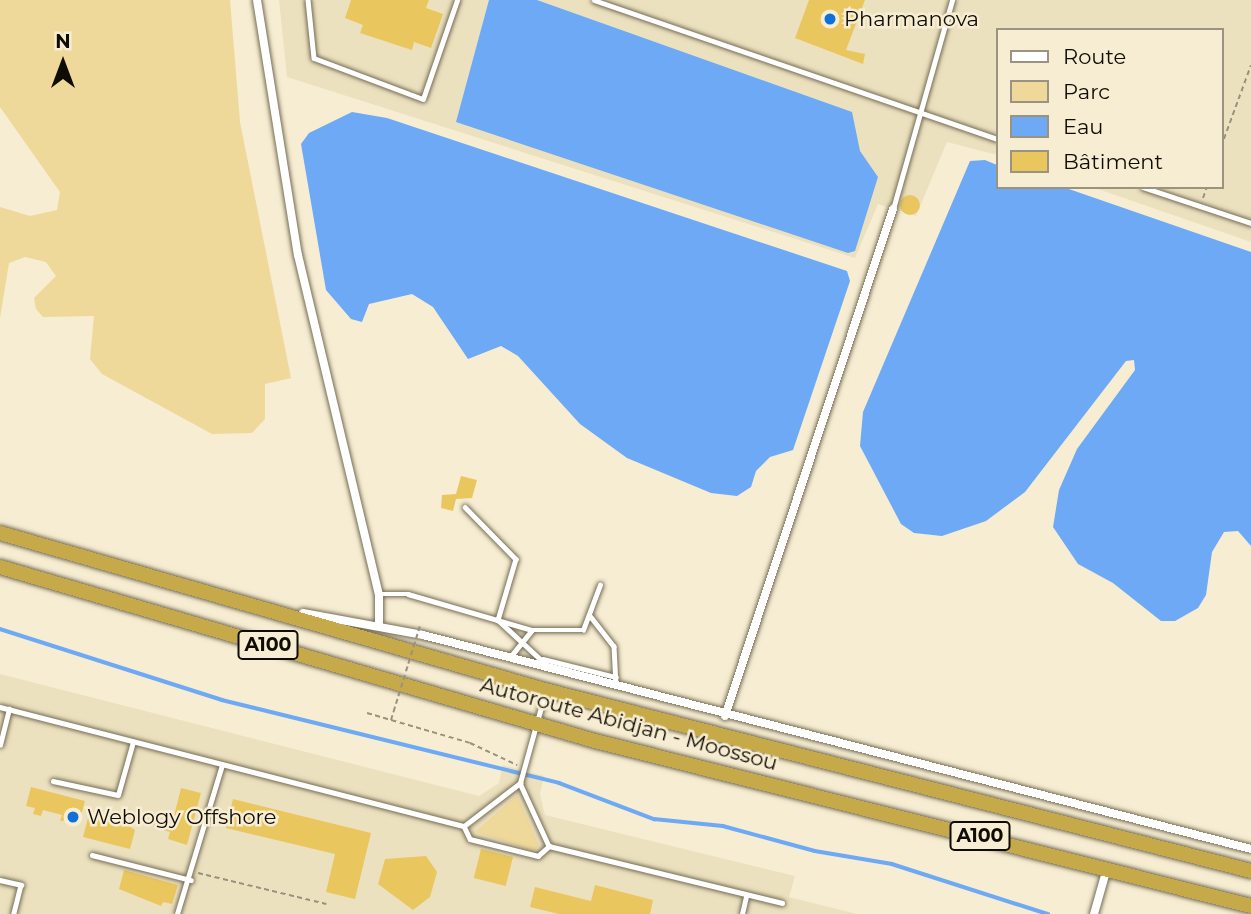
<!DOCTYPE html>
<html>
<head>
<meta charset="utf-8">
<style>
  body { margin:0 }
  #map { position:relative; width:1251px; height:914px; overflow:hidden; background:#f7edd2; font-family:Montserrat,sans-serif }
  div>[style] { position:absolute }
  .built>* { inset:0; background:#ece1bf }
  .green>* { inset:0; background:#eed89a }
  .water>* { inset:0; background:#6da9f5 }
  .stream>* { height:3.5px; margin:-1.75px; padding:0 1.75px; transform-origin:1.75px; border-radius:1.75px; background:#6da9f5 }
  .building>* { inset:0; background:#eac65e; transform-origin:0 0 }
  .round { border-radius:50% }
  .path>* { height:2px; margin-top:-1px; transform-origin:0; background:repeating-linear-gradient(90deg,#98917e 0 5px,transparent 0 8.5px) }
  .roads { filter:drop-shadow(0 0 2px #756d55) drop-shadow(0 0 2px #756d55) }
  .service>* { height:4.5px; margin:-2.25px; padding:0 2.25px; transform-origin:2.25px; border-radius:2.25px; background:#fff }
  .minor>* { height:8px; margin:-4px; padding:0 4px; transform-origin:4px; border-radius:4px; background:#fff }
  .trunk>* { height:14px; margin:-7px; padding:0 7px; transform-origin:7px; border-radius:7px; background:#c6aa4a }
  .path-bridge>* { height:2px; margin-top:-1px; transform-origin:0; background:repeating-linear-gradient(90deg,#98917e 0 5px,transparent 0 8.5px) }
  .dots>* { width:19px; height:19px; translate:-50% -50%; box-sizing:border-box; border:4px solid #f7edd2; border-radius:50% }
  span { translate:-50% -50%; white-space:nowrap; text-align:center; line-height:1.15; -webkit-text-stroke:5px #f7edd2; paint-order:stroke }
  .shield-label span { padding:2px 5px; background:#f7edd2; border:2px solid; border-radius:5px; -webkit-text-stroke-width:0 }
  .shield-label { font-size:19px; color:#0f0c04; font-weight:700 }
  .poi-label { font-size:21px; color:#0f0c04 }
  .left { translate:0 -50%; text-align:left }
  .street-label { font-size:21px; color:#0f0c04 }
  .legend { position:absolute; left:996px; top:28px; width:228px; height:161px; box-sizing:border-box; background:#f7edd2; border:2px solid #9a9380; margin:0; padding:9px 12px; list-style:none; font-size:21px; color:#0f0c04 }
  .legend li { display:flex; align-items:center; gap:14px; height:35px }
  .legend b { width:35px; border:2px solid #9a9380 }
  .north { position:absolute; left:28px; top:28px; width:70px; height:70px; -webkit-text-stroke:5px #f7edd2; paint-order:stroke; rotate:0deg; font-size:19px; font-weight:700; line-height:28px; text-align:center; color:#0f0c04 }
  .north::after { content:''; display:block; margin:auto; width:24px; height:32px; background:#0f0c04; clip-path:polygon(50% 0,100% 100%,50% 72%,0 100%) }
</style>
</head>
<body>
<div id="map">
  <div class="built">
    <i style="clip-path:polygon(279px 0,1251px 0,1251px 242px,1092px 187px,1221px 187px,1221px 30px,997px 30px,997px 155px,947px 142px,916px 216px,878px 204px,855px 258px,287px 77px)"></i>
    <i style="clip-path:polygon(0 674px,479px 796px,499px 783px,503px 765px,544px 776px,540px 794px,545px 815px,795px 876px,789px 897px,857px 914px,0 914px)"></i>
  </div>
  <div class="green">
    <i style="clip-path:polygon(0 0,230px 0,240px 122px,291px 378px,265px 384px,265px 419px,252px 433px,212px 434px,102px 374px,90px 359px,94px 316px,43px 317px,36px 309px,34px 298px,56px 276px,46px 262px,25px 257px,9px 263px,0 318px,0 207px,30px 216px,57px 210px,60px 192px,0 107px)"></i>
    <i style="clip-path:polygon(517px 795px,539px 845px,534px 851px,475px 832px)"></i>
  </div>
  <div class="water">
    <i style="clip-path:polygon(489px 0,537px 0,852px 112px,860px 151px,878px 177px,855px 251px,848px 253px,456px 122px)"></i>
    <i style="clip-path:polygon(352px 112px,387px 118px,847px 271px,850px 281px,793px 450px,770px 457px,756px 471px,751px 487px,737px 496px,711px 493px,627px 458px,580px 424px,518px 356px,501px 346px,468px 359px,433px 307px,412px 294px,369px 304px,362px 322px,351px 319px,326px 290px,301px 144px,309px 133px)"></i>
    <i style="clip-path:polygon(985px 160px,997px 165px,997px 187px,1063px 187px,1251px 252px,1251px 546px,1238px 531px,1224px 532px,1212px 552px,1206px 595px,1198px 608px,1175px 621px,1161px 621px,1113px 583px,1078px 564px,1053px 527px,1059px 490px,1077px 449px,1135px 370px,1134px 360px,1126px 361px,1025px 492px,986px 521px,942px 536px,914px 533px,901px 524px,860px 446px,863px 412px,970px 161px)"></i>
  </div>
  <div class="stream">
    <i style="left:0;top:629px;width:233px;rotate:17.7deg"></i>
    <i style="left:222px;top:700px;width:347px;rotate:13.8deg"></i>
    <i style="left:559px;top:783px;width:102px;rotate:20.8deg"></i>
    <i style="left:654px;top:819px;width:69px;rotate:5.8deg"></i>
    <i style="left:723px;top:826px;width:95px;rotate:15.2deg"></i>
    <i style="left:815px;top:851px;width:78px;rotate:9.6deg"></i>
    <i style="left:892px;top:864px;width:164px;rotate:17.8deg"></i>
  </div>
  <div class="building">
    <i style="clip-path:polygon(351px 0,429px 0,426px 8px,443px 14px,431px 48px,414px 42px,412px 50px,360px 33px,363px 25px,345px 18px)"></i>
    <i style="clip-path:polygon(809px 0,865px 0,846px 50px,865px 54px,863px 64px,795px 38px)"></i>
    <i class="round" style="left:900px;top:195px;width:20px;height:20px"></i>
    <i style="clip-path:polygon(461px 476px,477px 480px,472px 498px,456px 499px,453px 511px,441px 508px,442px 495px,456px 494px)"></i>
    <i style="clip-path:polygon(31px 787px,85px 801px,80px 819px,60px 821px,62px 815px,43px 810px,41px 816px,33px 814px,35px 808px,26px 806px)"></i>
    <i style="clip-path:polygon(181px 788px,201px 793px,187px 845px,168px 839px,170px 832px,153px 827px,155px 820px,172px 824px)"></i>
    <i style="clip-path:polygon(233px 799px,371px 833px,355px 899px,326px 892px,335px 854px,226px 828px)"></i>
    <i style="clip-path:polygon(88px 818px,125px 823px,135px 830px,130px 849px,83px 837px)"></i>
    <i style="left:481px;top:849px;width:33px;height:30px;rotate:14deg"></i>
    <i style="clip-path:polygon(426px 856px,437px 872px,430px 897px,413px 910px,378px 884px,385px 859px)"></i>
    <i style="clip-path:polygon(124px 870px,178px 885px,172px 904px,163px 902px,161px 906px,119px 889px)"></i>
    <i style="clip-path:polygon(595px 885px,653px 900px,650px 914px,559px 914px,530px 907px,535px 887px,591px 901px)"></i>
  </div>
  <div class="path">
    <i style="left:1221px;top:147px;width:87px;rotate:-69.9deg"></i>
    <i style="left:1203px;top:198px;width:12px;rotate:-70deg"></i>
    <i style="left:367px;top:713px;width:107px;rotate:16.2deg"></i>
    <i style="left:470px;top:743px;width:52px;rotate:25.1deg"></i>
    <i style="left:198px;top:873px;width:132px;rotate:13.6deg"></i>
  </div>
  <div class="roads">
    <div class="service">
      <i style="left:308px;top:0;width:58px;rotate:84.1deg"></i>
      <i style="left:314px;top:58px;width:116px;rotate:20.6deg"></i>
      <i style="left:423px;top:99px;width:105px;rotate:-71deg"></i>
      <i style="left:594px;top:0;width:426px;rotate:19deg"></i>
      <i style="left:1143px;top:187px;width:114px;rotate:18.4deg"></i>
      <i style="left:893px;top:209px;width:217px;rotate:-74.2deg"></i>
      <i style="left:465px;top:507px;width:73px;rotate:45.6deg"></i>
      <i style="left:516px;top:559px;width:64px;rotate:106.4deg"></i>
      <i style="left:498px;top:620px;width:69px;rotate:42.7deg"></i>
      <i style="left:379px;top:594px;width:29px"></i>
      <i style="left:408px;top:594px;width:129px;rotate:16.2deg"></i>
      <i style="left:532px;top:630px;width:51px"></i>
      <i style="left:583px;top:630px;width:48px;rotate:-69.3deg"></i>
      <i style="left:591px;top:617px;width:37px;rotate:52deg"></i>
      <i style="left:614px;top:646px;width:40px;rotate:87.1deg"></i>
      <i style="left:511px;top:656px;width:32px;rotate:-51deg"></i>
      <i style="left:543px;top:659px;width:75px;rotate:13.9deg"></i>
      <i style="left:0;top:707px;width:479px;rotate:14.4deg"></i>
      <i style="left:464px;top:826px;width:71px;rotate:-37.5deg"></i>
      <i style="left:520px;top:783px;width:93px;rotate:-74.5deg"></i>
      <i style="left:0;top:745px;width:37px;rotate:-76deg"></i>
      <i style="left:53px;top:781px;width:66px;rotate:12.2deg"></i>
      <i style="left:118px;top:795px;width:55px;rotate:-74.2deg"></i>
      <i style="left:520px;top:783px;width:69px;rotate:65.3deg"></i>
      <i style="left:464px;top:826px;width:14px;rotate:65deg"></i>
      <i style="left:470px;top:839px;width:70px;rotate:14deg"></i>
      <i style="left:538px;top:856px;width:15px;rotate:-42deg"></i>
      <i style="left:549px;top:846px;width:240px;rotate:13.7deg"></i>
      <i style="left:92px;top:855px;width:102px;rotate:14.2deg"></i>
      <i style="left:0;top:880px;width:22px;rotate:13deg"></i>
      <i style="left:21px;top:885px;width:30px;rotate:104deg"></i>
      <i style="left:177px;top:914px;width:156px;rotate:-73.2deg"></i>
      <i style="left:742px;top:914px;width:18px;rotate:-77deg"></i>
    </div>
    <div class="minor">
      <i style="left:257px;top:0;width:258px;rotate:80.9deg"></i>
      <i style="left:298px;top:255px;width:350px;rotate:76.6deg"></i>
      <i style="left:379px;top:595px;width:30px;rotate:90deg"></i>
      <i style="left:303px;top:613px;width:122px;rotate:10.4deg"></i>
      <i style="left:423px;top:635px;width:855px;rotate:14.49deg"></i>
      <i style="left:725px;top:716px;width:534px;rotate:-71.67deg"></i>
      <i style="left:1094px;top:914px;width:48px;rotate:-74.2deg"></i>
    </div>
    <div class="trunk">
      <i style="left:0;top:533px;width:567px;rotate:16.07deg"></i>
      <i style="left:545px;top:690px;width:729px;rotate:14.38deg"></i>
      <i style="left:0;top:567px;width:620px;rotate:16.3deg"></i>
      <i style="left:595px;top:741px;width:676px;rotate:14.12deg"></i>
    </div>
  </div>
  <div class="path-bridge">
    <i style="left:391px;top:720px;width:98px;rotate:-72.9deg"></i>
  </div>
  <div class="dots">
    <i style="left:830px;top:19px;background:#0d71d9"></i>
    <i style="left:73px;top:817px;background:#0d71d9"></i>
  </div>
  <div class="shield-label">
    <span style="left:268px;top:645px">A100</span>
    <span style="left:980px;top:836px">A100</span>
  </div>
  <div class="poi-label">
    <span class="left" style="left:844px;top:19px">Pharmanova</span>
    <span class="left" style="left:87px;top:817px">Weblogy Offshore</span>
  </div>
  <div class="street-label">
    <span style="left:629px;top:724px;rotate:15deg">Autoroute Abidjan - Moossou</span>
  </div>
  <ul class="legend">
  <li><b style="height:9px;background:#fff"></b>Route</li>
  <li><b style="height:19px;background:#eed89a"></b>Parc</li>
  <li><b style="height:19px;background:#6da9f5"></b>Eau</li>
  <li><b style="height:19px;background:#eac65e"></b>Bâtiment</li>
  </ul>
  <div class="north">N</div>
</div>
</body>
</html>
